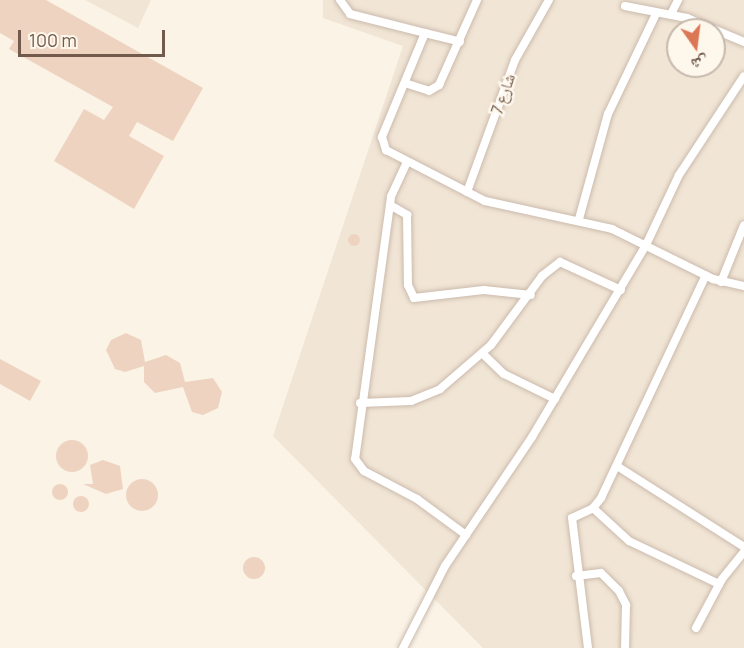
<!DOCTYPE html>
<html>
<head>
<meta charset="utf-8">
<style>
  body { margin:0 }
  #map { position:relative; width:744px; height:648px; overflow:hidden; background:#faf3e6; font-family:Manrope,"Noto Naskh Arabic",sans-serif }
  div>[style] { position:absolute }
  .residential>* { inset:0; background:#f1e5d5 }
  .building>* { inset:0; background:#eed4c0 }
  .round { border-radius:50% }
  .roads { filter:drop-shadow(0 0 2px #cbbbad) drop-shadow(0 0 2px #cbbbad) }
  .minor>* { height:8px; margin:-4px; padding:0 4px; transform-origin:4px; border-radius:4px; background:#fff }
  span { translate:-50% -50%; white-space:nowrap; text-align:center; line-height:1.15; -webkit-text-stroke:5px #fef7ec; paint-order:stroke }
  .street-label { font-size:16px; color:#725b4d }
  .north { position:absolute; left:666px; top:18px; width:60px; height:60px; box-sizing:border-box; background:#fef7ec; border:2px solid #c6b9ac; border-radius:50%; rotate:166deg; font-size:16px; font-weight:700; line-height:24px; text-align:center; color:#725b4d }
  .north::after { content:''; display:block; margin:auto; width:21px; height:27px; background:#db7754; clip-path:polygon(50% 0,100% 100%,50% 72%,0 100%) }
  .scale { position:absolute; left:18px; top:30px; width:147px; height:27px; box-sizing:border-box; border:3px solid #725b4d; border-top:0; padding-left:8px; font-size:18px; line-height:21px; white-space:nowrap; color:#725b4d; -webkit-text-stroke:4px #fef7ec; paint-order:stroke }
</style>
</head>
<body>
<div id="map">
  <div class="residential">
    <i style="clip-path:polygon(85px 0,151px 0,138px 28px)"></i>
    <i style="clip-path:polygon(evenodd,323px 0,744px 0,744px 648px,483px 648px,273px 436px,403px 46px,323px 18px,323px 0,678px 30px,714px 30px,714px 66px,678px 66px,678px 30px)"></i>
  </div>
  <div class="building">
    <i style="clip-path:polygon(0 0,46px 0,203px 88px,173px 141px,137px 122px,129px 136px,164px 156px,134px 209px,54px 161px,84px 109px,104px 120px,113px 107px,9px 49px,14px 41px,0 33px)"></i>
    <i class="round" style="left:348px;top:234px;width:12px;height:12px"></i>
    <i style="clip-path:polygon(126px 333px,141px 340px,145px 362px,166px 355px,180px 363px,185px 382px,213px 378px,222px 392px,218px 408px,203px 415px,192px 412px,183px 387px,155px 393px,144px 382px,144px 366px,125px 372px,115px 369px,106px 350px,111px 340px)"></i>
    <i style="clip-path:polygon(0 359px,41px 381px,30px 401px,0 384px)"></i>
    <i class="round" style="left:56px;top:440px;width:32px;height:32px"></i>
    <i style="clip-path:polygon(103px 460px,120px 466px,123px 489px,106px 494px,83px 484px,93px 484px,90px 465px)"></i>
    <i class="round" style="left:126px;top:479px;width:32px;height:32px"></i>
    <i class="round" style="left:52px;top:484px;width:16px;height:16px"></i>
    <i class="round" style="left:73px;top:496px;width:16px;height:16px"></i>
    <i class="round" style="left:243px;top:557px;width:22px;height:22px"></i>
  </div>
  <div class="roads">
    <div class="minor">
      <i style="left:340px;top:0;width:17px;rotate:54deg"></i>
      <i style="left:350px;top:14px;width:77px;rotate:14.2deg"></i>
      <i style="left:425px;top:33px;width:113px;rotate:112.5deg"></i>
      <i style="left:382px;top:137px;width:14px;rotate:73deg"></i>
      <i style="left:386px;top:150px;width:111px;rotate:27.3deg"></i>
      <i style="left:485px;top:201px;width:130px;rotate:12.4deg"></i>
      <i style="left:612px;top:229px;width:113px;rotate:26.3deg"></i>
      <i style="left:713px;top:279px;width:32px;rotate:13deg"></i>
      <i style="left:625px;top:6px;width:63px;rotate:11deg"></i>
      <i style="left:687px;top:18px;width:62px;rotate:22.8deg"></i>
      <i style="left:671px;top:14px;width:16px;rotate:-63deg"></i>
      <i style="left:425px;top:33px;width:36px;rotate:14deg"></i>
      <i style="left:408px;top:84px;width:22px;rotate:18deg"></i>
      <i style="left:429px;top:91px;width:12px;rotate:-31deg"></i>
      <i style="left:439px;top:85px;width:93px;rotate:-65.9deg"></i>
      <i style="left:407px;top:162px;width:38px;rotate:115deg"></i>
      <i style="left:391px;top:197px;width:264px;rotate:97.8deg"></i>
      <i style="left:355px;top:459px;width:15px;rotate:53deg"></i>
      <i style="left:364px;top:471px;width:60px;rotate:27.8deg"></i>
      <i style="left:417px;top:499px;width:61px;rotate:36.3deg"></i>
      <i style="left:467px;top:192px;width:140px;rotate:-70deg"></i>
      <i style="left:515px;top:60px;width:69px;rotate:-60.5deg"></i>
      <i style="left:390px;top:205px;width:20px;rotate:30deg"></i>
      <i style="left:407px;top:215px;width:70px;rotate:89.2deg"></i>
      <i style="left:408px;top:285px;width:14px;rotate:65deg"></i>
      <i style="left:414px;top:298px;width:70px;rotate:-6.5deg"></i>
      <i style="left:484px;top:290px;width:47px;rotate:6.1deg"></i>
      <i style="left:579px;top:219px;width:109px;rotate:-74.6deg"></i>
      <i style="left:608px;top:114px;width:109px;rotate:-64.4deg"></i>
      <i style="left:721px;top:282px;width:61px;rotate:-68deg"></i>
      <i style="left:482px;top:353px;width:30px;rotate:44deg"></i>
      <i style="left:504px;top:374px;width:57px;rotate:26.1deg"></i>
      <i style="left:360px;top:403px;width:51px;rotate:-2.2deg"></i>
      <i style="left:411px;top:401px;width:31px;rotate:-22deg"></i>
      <i style="left:440px;top:389px;width:67px;rotate:-40.8deg"></i>
      <i style="left:491px;top:345px;width:86px;rotate:-53.5deg"></i>
      <i style="left:542px;top:276px;width:23px;rotate:-38deg"></i>
      <i style="left:560px;top:262px;width:67px;rotate:24.7deg"></i>
      <i style="left:617px;top:466px;width:151px;rotate:32.5deg"></i>
      <i style="left:593px;top:508px;width:49px;rotate:42.5deg"></i>
      <i style="left:629px;top:541px;width:100px;rotate:25.5deg"></i>
      <i style="left:576px;top:576px;width:25px;rotate:-7deg"></i>
      <i style="left:601px;top:573px;width:25px;rotate:45deg"></i>
      <i style="left:619px;top:591px;width:16px;rotate:63deg"></i>
      <i style="left:626px;top:605px;width:43px;rotate:91.3deg"></i>
      <i style="left:696px;top:628px;width:55px;rotate:-62deg"></i>
      <i style="left:722px;top:579px;width:35px;rotate:-51deg"></i>
      <i style="left:403px;top:648px;width:92px;rotate:-62.9deg"></i>
      <i style="left:445px;top:566px;width:156px;rotate:-56deg"></i>
      <i style="left:532px;top:437px;width:223px;rotate:-59.3deg"></i>
      <i style="left:646px;top:245px;width:77px;rotate:-64.8deg"></i>
      <i style="left:679px;top:175px;width:118px;rotate:-56.7deg"></i>
      <i style="left:588px;top:648px;width:131px;rotate:-97deg"></i>
      <i style="left:572px;top:518px;width:23px;rotate:-25deg"></i>
      <i style="left:593px;top:508px;width:13px;rotate:-51deg"></i>
      <i style="left:601px;top:498px;width:246px;rotate:-64.8deg"></i>
    </div>
  </div>
  <div class="street-label">
    <span style="left:503px;top:94px;rotate:-71deg">شارع 7</span>
  </div>
  <div class="north">ش</div>
  <div class="scale">100 m</div>
</div>
</body>
</html>
